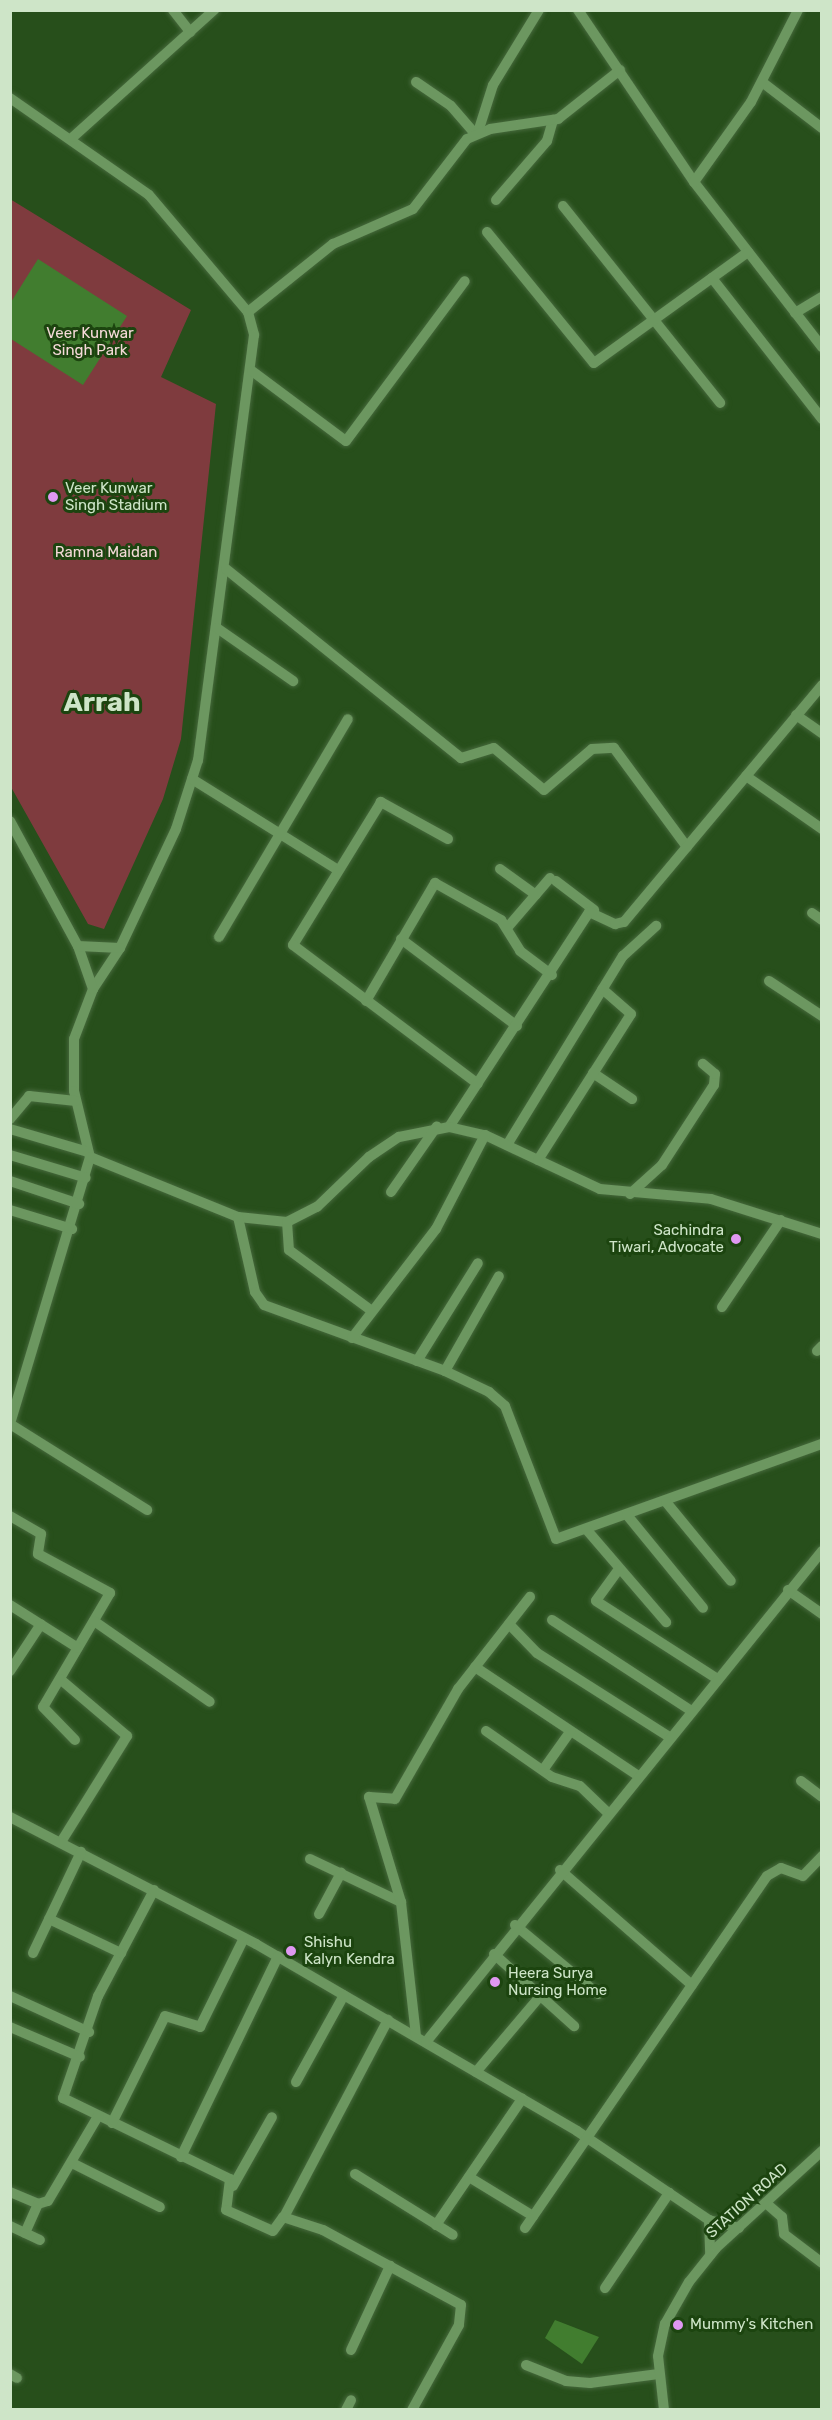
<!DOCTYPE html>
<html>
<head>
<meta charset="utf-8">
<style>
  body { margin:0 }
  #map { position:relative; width:832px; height:2420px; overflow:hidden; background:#274f1b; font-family:Rubik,sans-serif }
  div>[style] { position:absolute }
  .green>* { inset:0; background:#7f3b3e }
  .water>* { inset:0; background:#417d2f }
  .roads { filter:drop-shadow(0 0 2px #46693c) drop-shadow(0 0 2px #46693c) }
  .minor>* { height:10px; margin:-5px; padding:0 5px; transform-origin:5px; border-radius:5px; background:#6c9760 }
  .dots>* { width:16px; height:16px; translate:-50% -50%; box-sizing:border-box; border:3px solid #1c440f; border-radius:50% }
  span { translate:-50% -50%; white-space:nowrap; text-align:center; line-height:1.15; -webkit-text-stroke:6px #1c440f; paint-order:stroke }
  .park-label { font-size:15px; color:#f5d9d8 }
  .poi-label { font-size:15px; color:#cee5c8 }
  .left { translate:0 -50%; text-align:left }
  .right { translate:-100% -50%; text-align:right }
  .street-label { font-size:15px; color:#cee5c8 }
  .town-label { font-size:27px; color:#cee5c8; font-weight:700 }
  .frame { position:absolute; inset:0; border:12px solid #cee5c8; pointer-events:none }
</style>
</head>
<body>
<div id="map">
  <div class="green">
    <i style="clip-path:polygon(10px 199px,191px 310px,161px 377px,216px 404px,181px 739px,163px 799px,104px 929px,88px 924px,11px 787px)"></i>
  </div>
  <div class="water">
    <i style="clip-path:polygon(38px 259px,127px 316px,83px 385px,11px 339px,11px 302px)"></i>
    <i style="clip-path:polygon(555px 2320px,599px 2337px,582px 2364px,545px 2338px)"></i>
  </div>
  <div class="roads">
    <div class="minor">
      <i style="left:173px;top:10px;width:28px;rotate:52deg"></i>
      <i style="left:578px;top:10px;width:207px;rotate:56deg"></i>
      <i style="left:694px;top:182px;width:209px;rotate:52.2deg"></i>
      <i style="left:416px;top:82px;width:42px;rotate:34.4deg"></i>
      <i style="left:451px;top:106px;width:37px;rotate:49deg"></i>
      <i style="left:762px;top:82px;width:76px;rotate:37.5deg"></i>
      <i style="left:10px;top:98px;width:169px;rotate:34.9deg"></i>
      <i style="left:149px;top:195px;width:153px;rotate:49.8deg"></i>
      <i style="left:248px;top:312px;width:24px;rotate:75deg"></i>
      <i style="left:254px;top:335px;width:429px;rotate:97.5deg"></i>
      <i style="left:198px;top:760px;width:72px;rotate:107.7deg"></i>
      <i style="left:176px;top:829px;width:132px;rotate:115.2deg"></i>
      <i style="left:120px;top:948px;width:49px;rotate:123.4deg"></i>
      <i style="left:93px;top:989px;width:53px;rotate:110.8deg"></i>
      <i style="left:74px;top:1039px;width:52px;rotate:90deg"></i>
      <i style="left:74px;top:1091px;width:68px;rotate:76.4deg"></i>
      <i style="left:90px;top:1157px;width:279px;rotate:106.7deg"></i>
      <i style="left:478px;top:132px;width:49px;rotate:-72.3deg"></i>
      <i style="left:493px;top:85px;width:88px;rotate:-58.5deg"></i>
      <i style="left:73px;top:137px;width:190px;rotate:-42deg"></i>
      <i style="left:694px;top:182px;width:98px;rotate:-54.5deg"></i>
      <i style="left:751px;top:102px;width:103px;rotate:-62.9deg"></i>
      <i style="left:496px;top:200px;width:78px;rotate:-49.2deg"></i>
      <i style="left:547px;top:141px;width:22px;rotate:-74deg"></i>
      <i style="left:563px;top:206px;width:252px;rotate:51.4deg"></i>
      <i style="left:487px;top:232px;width:169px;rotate:50.8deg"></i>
      <i style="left:594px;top:363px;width:190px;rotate:-35.8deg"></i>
      <i style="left:712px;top:278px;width:179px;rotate:52deg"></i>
      <i style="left:248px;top:312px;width:109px;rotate:-38.7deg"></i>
      <i style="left:333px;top:244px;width:87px;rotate:-23.6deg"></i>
      <i style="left:413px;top:209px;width:88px;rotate:-52.4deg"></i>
      <i style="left:467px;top:139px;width:25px;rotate:-23deg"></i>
      <i style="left:490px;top:129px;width:69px;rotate:-8.4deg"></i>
      <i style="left:558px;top:119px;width:79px;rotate:-38.3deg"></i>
      <i style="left:795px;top:313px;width:31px;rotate:-31deg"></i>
      <i style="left:252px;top:371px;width:117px;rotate:36.7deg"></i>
      <i style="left:346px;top:441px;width:199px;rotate:-53.4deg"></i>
      <i style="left:226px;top:569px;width:302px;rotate:38.8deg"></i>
      <i style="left:461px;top:758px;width:34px;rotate:-17deg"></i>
      <i style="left:494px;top:748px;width:65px;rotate:40deg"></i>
      <i style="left:544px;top:790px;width:63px;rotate:-40.5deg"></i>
      <i style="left:592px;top:749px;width:22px;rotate:-3deg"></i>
      <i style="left:614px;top:748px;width:123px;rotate:53.6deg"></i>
      <i style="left:217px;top:628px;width:93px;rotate:34.9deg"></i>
      <i style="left:796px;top:715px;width:32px;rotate:35deg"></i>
      <i style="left:746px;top:776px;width:93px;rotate:34.9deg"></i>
      <i style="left:192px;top:779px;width:172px;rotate:31.9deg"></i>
      <i style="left:10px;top:821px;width:142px;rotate:61.5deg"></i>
      <i style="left:78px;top:946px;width:46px;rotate:70.8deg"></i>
      <i style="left:448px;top:839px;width:77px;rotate:-151.1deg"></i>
      <i style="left:381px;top:802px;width:168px;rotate:121.6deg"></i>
      <i style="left:293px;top:945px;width:231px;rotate:36.9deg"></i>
      <i style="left:500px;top:869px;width:44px;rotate:35.8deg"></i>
      <i style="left:556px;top:881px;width:48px;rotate:37.3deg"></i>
      <i style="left:812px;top:913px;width:12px;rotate:35deg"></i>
      <i style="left:507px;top:928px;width:66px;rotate:-49.3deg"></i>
      <i style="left:219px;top:937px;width:253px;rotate:-59.4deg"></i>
      <i style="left:401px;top:939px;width:145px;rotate:36.9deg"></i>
      <i style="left:78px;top:946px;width:42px;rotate:2.7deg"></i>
      <i style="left:769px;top:981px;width:64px;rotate:33.4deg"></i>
      <i style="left:366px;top:1001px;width:137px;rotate:-59.7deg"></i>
      <i style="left:435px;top:883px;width:76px;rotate:29.3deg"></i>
      <i style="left:501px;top:920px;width:36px;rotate:58deg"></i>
      <i style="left:520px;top:951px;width:40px;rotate:37deg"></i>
      <i style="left:593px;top:1073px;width:47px;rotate:33.7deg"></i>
      <i style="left:10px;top:1119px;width:30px;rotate:-50deg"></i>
      <i style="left:29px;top:1096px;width:47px;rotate:6.1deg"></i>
      <i style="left:449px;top:1127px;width:257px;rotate:-56.9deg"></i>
      <i style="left:589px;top:912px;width:29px;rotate:25deg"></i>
      <i style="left:615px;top:924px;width:9px;rotate:-13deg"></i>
      <i style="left:624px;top:922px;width:309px;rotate:-50.1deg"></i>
      <i style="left:10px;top:1129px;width:81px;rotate:16.4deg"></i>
      <i style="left:507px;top:1145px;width:222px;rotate:-58.5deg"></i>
      <i style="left:623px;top:956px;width:45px;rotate:-42.3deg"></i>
      <i style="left:10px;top:1155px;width:79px;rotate:16.8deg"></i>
      <i style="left:90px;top:1157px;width:160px;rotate:22.1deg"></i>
      <i style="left:238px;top:1217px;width:49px;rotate:5.8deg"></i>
      <i style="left:287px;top:1222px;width:34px;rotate:-27deg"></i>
      <i style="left:317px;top:1207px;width:72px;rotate:-43.9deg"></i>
      <i style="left:369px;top:1157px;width:36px;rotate:-34deg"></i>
      <i style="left:399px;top:1137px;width:51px;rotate:-11.3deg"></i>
      <i style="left:449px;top:1127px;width:37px;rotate:13deg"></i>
      <i style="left:485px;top:1135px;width:127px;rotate:25.2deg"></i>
      <i style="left:600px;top:1189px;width:111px;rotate:5.1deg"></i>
      <i style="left:711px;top:1199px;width:116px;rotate:17.5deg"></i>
      <i style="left:538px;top:1160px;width:173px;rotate:-57.5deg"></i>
      <i style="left:631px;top:1014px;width:38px;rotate:-139deg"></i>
      <i style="left:10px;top:1181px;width:73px;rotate:18.4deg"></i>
      <i style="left:391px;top:1192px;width:80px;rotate:-55.1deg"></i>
      <i style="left:630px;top:1194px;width:43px;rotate:-42.2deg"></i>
      <i style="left:662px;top:1165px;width:95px;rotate:-57deg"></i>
      <i style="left:714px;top:1085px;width:11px;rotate:-85deg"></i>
      <i style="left:715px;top:1074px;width:16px;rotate:-140deg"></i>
      <i style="left:10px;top:1210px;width:65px;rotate:17deg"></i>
      <i style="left:238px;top:1217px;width:77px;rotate:77.2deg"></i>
      <i style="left:255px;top:1292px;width:16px;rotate:55deg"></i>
      <i style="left:264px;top:1305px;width:193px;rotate:20deg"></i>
      <i style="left:445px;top:1371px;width:49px;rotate:25.5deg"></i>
      <i style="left:489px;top:1392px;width:21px;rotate:41deg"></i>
      <i style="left:505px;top:1406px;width:142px;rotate:69deg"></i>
      <i style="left:556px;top:1539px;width:282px;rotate:-19.7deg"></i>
      <i style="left:287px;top:1222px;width:28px;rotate:86deg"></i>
      <i style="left:289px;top:1250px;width:103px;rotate:36.3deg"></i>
      <i style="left:722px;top:1307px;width:105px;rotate:-55.9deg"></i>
      <i style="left:352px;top:1338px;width:138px;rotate:-52.4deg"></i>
      <i style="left:436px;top:1229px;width:106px;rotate:-62.5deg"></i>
      <i style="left:817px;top:1351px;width:7px;rotate:-45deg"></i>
      <i style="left:417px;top:1361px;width:115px;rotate:-58.1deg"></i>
      <i style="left:445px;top:1371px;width:109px;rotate:-60.4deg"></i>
      <i style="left:10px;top:1424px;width:162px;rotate:32.1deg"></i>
      <i style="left:666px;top:1502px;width:102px;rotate:50.6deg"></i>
      <i style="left:627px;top:1515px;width:120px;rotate:50.7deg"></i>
      <i style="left:10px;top:1516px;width:36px;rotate:30deg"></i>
      <i style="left:41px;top:1534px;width:20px;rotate:99deg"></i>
      <i style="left:38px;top:1554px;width:82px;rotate:28.4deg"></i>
      <i style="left:110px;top:1593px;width:132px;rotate:120.4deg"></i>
      <i style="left:43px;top:1707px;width:46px;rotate:45.9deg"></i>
      <i style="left:586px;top:1529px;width:123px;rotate:49.3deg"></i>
      <i style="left:619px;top:1569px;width:39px;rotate:126deg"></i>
      <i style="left:596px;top:1601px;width:143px;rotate:32.7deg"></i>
      <i style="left:788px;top:1590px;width:42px;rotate:35.2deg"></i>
      <i style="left:10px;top:1605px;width:80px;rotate:32.3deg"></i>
      <i style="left:552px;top:1620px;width:165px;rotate:33.1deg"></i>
      <i style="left:94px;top:1621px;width:141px;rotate:34.9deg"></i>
      <i style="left:509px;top:1624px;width:40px;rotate:46deg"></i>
      <i style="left:537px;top:1653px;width:155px;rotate:32.4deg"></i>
      <i style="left:475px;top:1667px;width:195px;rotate:33.7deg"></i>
      <i style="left:10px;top:1671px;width:56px;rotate:-56.6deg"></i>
      <i style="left:60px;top:1679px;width:88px;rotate:40.4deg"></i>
      <i style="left:127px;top:1736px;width:125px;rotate:121.9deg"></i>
      <i style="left:486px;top:1731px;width:80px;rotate:34.9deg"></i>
      <i style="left:552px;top:1777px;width:29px;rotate:18deg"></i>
      <i style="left:580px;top:1786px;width:37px;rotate:44deg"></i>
      <i style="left:543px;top:1770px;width:47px;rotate:-54.6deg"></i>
      <i style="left:801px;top:1781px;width:26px;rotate:37deg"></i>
      <i style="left:10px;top:1817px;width:277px;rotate:27.3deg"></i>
      <i style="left:256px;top:1944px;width:371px;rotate:30.2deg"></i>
      <i style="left:577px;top:2131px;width:159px;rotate:34deg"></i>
      <i style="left:709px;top:2220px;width:31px;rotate:15deg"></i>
      <i style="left:310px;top:1859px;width:101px;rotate:25.3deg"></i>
      <i style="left:560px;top:1870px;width:175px;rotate:41.1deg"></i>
      <i style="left:154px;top:1890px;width:120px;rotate:117.8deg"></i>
      <i style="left:98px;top:1996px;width:108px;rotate:108.9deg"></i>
      <i style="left:63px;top:2098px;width:186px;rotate:25.9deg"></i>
      <i style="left:230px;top:2179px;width:31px;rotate:97deg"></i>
      <i style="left:226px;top:2210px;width:51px;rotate:24.1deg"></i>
      <i style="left:273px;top:2231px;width:17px;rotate:-54deg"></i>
      <i style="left:283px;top:2217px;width:42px;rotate:18deg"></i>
      <i style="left:323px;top:2230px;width:157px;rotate:28.5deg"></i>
      <i style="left:461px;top:2305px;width:20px;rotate:96deg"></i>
      <i style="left:459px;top:2325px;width:97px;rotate:118.9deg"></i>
      <i style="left:319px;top:1914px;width:47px;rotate:-61.8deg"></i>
      <i style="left:49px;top:1919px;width:80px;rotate:25.3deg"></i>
      <i style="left:515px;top:1925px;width:108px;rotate:39.7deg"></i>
      <i style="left:33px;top:1953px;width:112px;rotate:-64.6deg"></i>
      <i style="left:494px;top:1954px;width:108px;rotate:42deg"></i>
      <i style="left:10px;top:1996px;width:87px;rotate:24.5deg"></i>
      <i style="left:10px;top:2027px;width:76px;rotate:23.2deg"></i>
      <i style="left:416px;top:2036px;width:135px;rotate:-96.4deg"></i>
      <i style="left:401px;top:1902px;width:110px;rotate:-106.9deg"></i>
      <i style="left:369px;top:1797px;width:26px;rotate:4deg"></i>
      <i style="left:395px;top:1799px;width:127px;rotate:-60.2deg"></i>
      <i style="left:458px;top:1689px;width:117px;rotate:-52deg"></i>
      <i style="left:426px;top:2042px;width:631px;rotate:-51.11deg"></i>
      <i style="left:476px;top:2072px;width:101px;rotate:-49.8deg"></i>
      <i style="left:296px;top:2082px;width:99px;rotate:-61.1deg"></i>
      <i style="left:112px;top:2123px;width:119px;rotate:-63.6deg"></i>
      <i style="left:165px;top:2016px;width:37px;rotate:17deg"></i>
      <i style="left:200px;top:2027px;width:99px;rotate:-63.7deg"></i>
      <i style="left:181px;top:2157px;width:223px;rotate:-64.2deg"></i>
      <i style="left:74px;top:2164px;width:96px;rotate:26.6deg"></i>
      <i style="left:355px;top:2174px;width:115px;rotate:31.9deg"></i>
      <i style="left:469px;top:2177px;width:75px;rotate:31.4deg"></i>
      <i style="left:233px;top:2186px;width:79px;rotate:-60.5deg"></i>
      <i style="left:10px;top:2192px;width:30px;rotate:23deg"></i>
      <i style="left:38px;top:2204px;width:10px;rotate:-17deg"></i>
      <i style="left:48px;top:2201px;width:99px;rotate:-59.5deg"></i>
      <i style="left:767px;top:2204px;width:20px;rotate:41deg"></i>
      <i style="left:782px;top:2217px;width:17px;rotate:83deg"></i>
      <i style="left:784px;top:2234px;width:48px;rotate:37.3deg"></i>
      <i style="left:284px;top:2217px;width:223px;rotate:-62.2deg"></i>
      <i style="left:709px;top:2220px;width:35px;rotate:88deg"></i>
      <i style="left:436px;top:2225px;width:153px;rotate:-55.7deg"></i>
      <i style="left:10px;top:2226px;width:33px;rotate:25deg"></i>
      <i style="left:525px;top:2228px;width:427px;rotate:-55.5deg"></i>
      <i style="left:767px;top:1876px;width:16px;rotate:-30deg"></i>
      <i style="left:781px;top:1868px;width:23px;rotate:20deg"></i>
      <i style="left:803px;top:1876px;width:28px;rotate:-46deg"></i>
      <i style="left:25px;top:2233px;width:32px;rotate:-66deg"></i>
      <i style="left:605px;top:2288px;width:115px;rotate:-56deg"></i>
      <i style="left:351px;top:2350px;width:93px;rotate:-65.1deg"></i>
      <i style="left:526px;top:2365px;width:43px;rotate:21.8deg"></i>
      <i style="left:566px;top:2381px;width:24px;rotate:5deg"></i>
      <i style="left:590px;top:2383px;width:69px;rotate:-7.5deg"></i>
      <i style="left:10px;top:2374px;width:8px;rotate:30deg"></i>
      <i style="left:346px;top:2410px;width:11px;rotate:-63deg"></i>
      <i style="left:664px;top:2410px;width:54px;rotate:-96.3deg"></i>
      <i style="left:658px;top:2356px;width:33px;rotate:-78deg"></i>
      <i style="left:665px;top:2324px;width:48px;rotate:-60.3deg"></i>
      <i style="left:689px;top:2282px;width:43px;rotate:-51.5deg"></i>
      <i style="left:716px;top:2248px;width:144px;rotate:-42.5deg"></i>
    </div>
  </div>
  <div class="dots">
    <i style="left:53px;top:497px;background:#df98f1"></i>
    <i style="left:736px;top:1239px;background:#df98f1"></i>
    <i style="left:291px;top:1951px;background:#df98f1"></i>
    <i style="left:495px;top:1982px;background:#df98f1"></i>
    <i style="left:678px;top:2325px;background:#df98f1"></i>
  </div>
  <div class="park-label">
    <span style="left:90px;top:342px">Veer Kunwar<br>Singh Park</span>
    <span style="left:106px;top:553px">Ramna Maidan</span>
  </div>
  <div class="poi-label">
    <span class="left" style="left:65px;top:497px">Veer Kunwar<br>Singh Stadium</span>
    <span class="right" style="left:724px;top:1239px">Sachindra<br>Tiwari, Advocate</span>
    <span class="left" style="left:304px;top:1951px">Shishu<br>Kalyn Kendra</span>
    <span class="left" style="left:508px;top:1982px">Heera Surya<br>Nursing Home</span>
    <span class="left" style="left:690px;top:2325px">Mummy's Kitchen</span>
  </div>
  <div class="street-label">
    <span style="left:747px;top:2201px;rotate:-42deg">STATION ROAD</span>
  </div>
  <div class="town-label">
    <span style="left:102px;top:703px">Arrah</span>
  </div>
  <div class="frame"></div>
</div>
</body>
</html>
